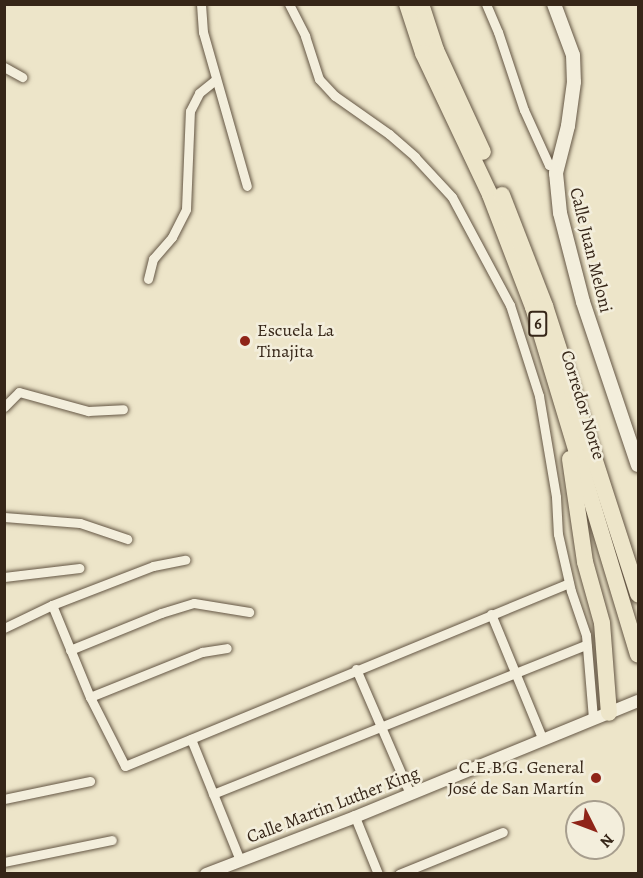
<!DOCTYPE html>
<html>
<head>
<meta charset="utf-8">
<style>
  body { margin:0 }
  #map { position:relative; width:643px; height:878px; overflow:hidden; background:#ede5c9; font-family:Alegreya,serif }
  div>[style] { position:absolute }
  .roads { filter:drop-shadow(0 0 2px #645644) drop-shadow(0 0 2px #645644) }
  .minor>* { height:9px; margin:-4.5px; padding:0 4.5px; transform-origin:4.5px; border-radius:4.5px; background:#f3eedc }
  .tertiary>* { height:12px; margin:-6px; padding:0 6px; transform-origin:6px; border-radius:6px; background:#f3eedc }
  .secondary>* { height:14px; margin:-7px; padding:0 7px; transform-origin:7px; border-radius:7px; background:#f3eedc }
  .motorway>* { height:16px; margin:-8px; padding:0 8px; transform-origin:8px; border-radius:8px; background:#ede5c9 }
  .dots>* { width:16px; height:16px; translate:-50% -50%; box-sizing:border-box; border:3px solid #f3eedc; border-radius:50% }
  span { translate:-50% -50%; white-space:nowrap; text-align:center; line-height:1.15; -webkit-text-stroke:5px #f3eedc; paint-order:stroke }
  .shield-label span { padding:2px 4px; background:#f3eedc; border:2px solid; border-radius:4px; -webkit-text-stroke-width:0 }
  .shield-label { font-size:16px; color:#362618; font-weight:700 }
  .street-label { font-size:18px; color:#362618 }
  .poi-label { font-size:18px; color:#362618 }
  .left { translate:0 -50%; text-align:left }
  .right { translate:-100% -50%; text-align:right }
  .frame { position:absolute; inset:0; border:6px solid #362618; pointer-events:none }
  .north { position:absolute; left:565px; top:800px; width:60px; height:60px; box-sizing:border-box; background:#f3eedc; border:2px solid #a79e8e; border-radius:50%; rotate:132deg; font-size:16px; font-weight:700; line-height:24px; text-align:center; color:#362618 }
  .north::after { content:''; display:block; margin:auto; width:21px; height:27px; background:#8f2418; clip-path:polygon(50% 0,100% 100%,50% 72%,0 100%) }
</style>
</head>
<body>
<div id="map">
  <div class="roads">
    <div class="minor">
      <i style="left:201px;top:4px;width:28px;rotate:86deg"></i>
      <i style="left:203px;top:32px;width:160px;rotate:74.1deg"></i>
      <i style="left:289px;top:4px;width:36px;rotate:63deg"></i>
      <i style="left:305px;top:36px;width:45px;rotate:72deg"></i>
      <i style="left:319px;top:79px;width:23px;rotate:47deg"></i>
      <i style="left:335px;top:96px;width:66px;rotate:35.1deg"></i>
      <i style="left:389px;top:134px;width:35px;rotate:41deg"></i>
      <i style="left:415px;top:157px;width:54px;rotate:47.2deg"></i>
      <i style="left:452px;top:197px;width:123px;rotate:61.8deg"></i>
      <i style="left:510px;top:305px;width:96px;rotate:72.3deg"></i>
      <i style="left:539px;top:396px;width:102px;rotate:80.4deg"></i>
      <i style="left:556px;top:497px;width:37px;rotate:87deg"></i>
      <i style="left:558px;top:534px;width:58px;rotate:77.2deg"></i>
      <i style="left:571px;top:591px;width:46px;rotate:71.2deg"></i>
      <i style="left:586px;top:635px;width:84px;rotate:85.2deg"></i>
      <i style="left:486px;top:4px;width:30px;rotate:67deg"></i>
      <i style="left:498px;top:32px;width:82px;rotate:71.6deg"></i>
      <i style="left:524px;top:110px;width:60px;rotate:65.6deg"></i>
      <i style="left:549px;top:165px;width:9px;rotate:13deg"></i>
      <i style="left:4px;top:67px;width:21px;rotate:29deg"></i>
      <i style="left:148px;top:279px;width:21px;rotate:-76deg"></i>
      <i style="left:153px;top:259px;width:29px;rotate:-49deg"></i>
      <i style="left:172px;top:237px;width:31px;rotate:-63deg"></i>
      <i style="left:186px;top:209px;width:98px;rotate:-87.7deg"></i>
      <i style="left:190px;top:111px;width:20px;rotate:-63deg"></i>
      <i style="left:199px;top:93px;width:22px;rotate:-39deg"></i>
      <i style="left:4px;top:407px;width:21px;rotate:-45deg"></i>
      <i style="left:19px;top:392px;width:72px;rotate:15.4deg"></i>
      <i style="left:88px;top:411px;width:35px;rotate:-3deg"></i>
      <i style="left:4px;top:517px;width:76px;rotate:4.5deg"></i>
      <i style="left:80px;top:523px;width:50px;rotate:18.8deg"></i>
      <i style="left:4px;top:577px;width:76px;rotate:-6.8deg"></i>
      <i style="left:52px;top:605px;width:100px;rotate:67.6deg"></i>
      <i style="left:90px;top:697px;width:77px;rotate:63.1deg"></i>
      <i style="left:125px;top:766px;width:480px;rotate:-22.4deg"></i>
      <i style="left:491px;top:614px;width:136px;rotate:67.6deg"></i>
      <i style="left:4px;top:628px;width:53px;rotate:-25.6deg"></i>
      <i style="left:52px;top:605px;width:108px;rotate:-21.1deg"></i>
      <i style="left:153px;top:566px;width:33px;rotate:-11deg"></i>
      <i style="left:70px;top:650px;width:98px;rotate:-22.1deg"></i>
      <i style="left:161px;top:613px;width:34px;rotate:-17deg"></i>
      <i style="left:194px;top:603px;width:56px;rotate:9.3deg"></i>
      <i style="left:356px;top:669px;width:136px;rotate:66.6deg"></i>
      <i style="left:90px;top:697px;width:121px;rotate:-21.9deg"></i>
      <i style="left:202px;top:652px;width:25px;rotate:-9deg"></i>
      <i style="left:191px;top:739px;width:131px;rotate:68deg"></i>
      <i style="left:213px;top:794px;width:402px;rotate:-21.8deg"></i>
      <i style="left:4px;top:799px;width:88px;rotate:-11.8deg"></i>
      <i style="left:355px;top:817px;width:61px;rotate:68deg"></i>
      <i style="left:4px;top:862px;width:110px;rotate:-11.5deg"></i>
      <i style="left:399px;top:874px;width:112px;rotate:-22deg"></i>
    </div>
    <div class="tertiary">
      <i style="left:206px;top:874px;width:160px;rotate:-20.9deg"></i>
      <i style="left:355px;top:817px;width:306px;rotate:-22.3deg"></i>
    </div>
    <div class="secondary">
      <i style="left:554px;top:4px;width:54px;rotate:69.6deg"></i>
      <i style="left:573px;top:55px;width:27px;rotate:88deg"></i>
      <i style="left:574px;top:82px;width:44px;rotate:97.8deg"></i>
      <i style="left:568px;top:126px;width:49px;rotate:104.3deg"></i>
      <i style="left:556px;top:173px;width:40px;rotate:84.3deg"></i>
      <i style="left:560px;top:213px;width:92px;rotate:75.5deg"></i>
      <i style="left:583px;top:302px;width:172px;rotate:71.4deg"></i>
    </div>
    <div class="motorway">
      <i style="left:407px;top:4px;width:52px;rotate:71.9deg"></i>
      <i style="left:423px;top:53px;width:157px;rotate:64.7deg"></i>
      <i style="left:490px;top:195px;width:120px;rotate:69deg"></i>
      <i style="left:533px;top:307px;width:363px;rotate:73.2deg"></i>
      <i style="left:421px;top:4px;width:48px;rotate:71.9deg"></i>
      <i style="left:436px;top:50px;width:112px;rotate:65.3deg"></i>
      <i style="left:502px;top:195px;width:119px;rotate:68.8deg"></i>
      <i style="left:545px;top:306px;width:303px;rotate:72.1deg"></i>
      <i style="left:570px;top:459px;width:104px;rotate:81.7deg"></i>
      <i style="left:585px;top:562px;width:63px;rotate:74.4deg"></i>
      <i style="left:602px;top:623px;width:90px;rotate:85.6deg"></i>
    </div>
  </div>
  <div class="dots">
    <i style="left:245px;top:341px;background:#8f2418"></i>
    <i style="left:596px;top:778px;background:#8f2418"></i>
  </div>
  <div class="shield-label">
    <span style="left:538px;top:324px">6</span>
  </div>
  <div class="street-label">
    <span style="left:591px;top:250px;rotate:76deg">Calle Juan Meloni</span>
    <span style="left:583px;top:405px;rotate:73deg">Corredor Norte</span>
    <span style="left:333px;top:805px;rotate:-21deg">Calle Martin Luther King</span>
  </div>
  <div class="poi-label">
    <span class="left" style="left:257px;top:341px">Escuela La<br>Tinajita</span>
    <span class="right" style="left:584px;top:778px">C.E.B.G. General<br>José de San Martín</span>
  </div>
  <div class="frame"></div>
  <div class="north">N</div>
</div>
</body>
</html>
